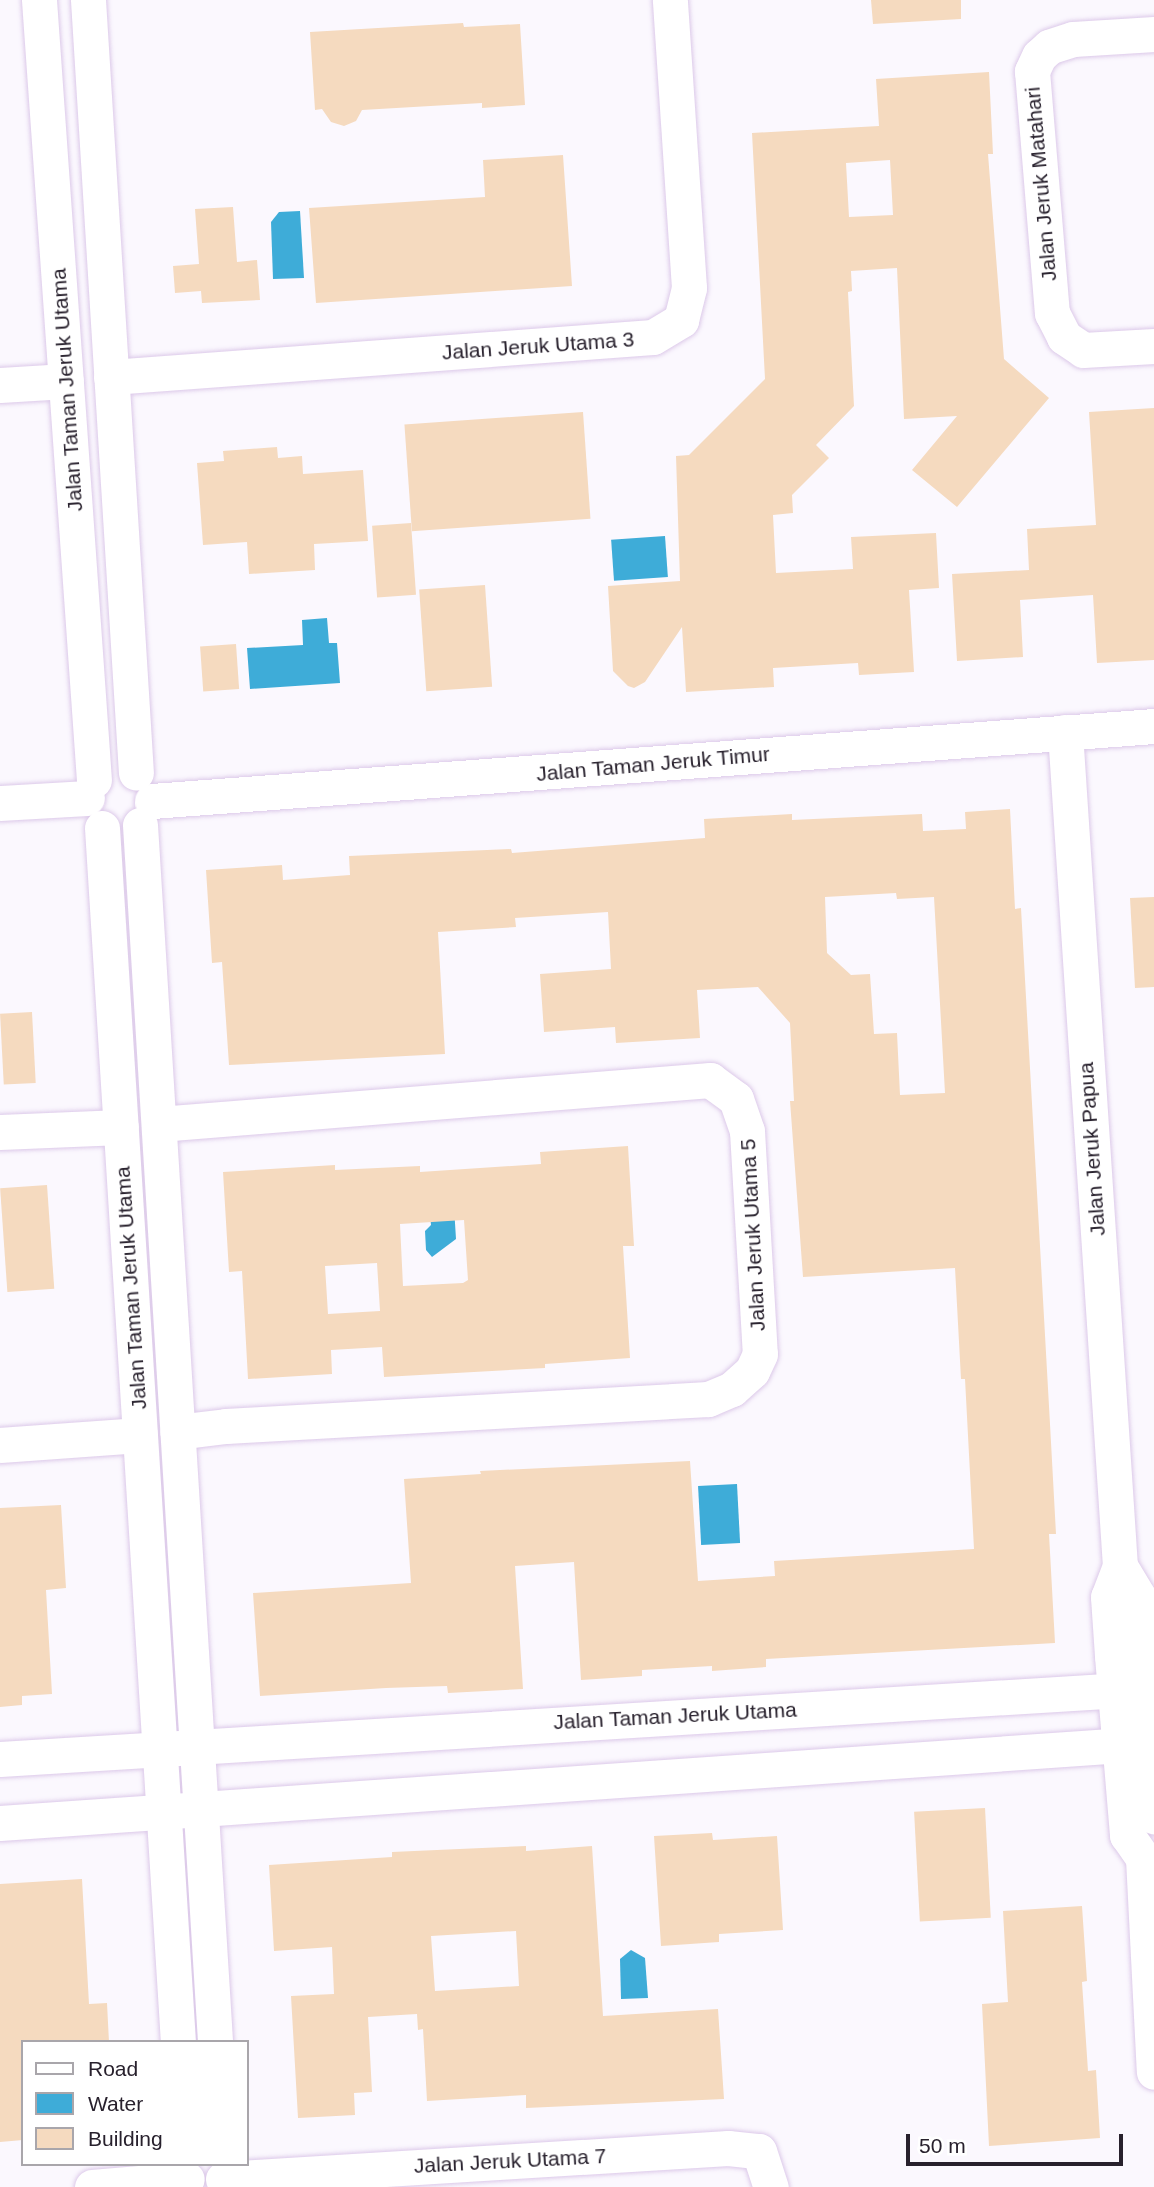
<!DOCTYPE html>
<html>
<head>
<meta charset="utf-8">
<style>
  body { margin:0 }
  #map { position:relative; width:1154px; height:2187px; overflow:hidden; background:#fbf8fe; font-family:Arial,sans-serif }
  div>[style] { position:absolute }
  .water>* { inset:0; background:#3eacd8; transform-origin:0 0 }
  .building>* { inset:0; background:#f5dabf; transform-origin:0 0 }
  .roads { filter:drop-shadow(0 0 2px #dcc9e9) drop-shadow(0 0 2px #dcc9e9) }
  .minor>* { height:35px; margin:-17.5px; padding:0 17.5px; transform-origin:17.5px; border-radius:17.5px; background:#fff }
  span { translate:-50% -50%; white-space:nowrap; text-align:center; line-height:1.15; -webkit-text-stroke:5px #fff; paint-order:stroke }
  .street-label { font-size:21px; color:#28212d }
  .legend { position:absolute; left:21px; top:2040px; width:228px; height:126px; box-sizing:border-box; background:#fff; border:2px solid #a9a6ab; margin:0; padding:9px 12px; list-style:none; font-size:21px; color:#28212d }
  .legend li { display:flex; align-items:center; gap:14px; height:35px }
  .legend b { width:35px; border:2px solid #a9a6ab }
  .scale { position:absolute; left:906px; top:2134px; width:217px; height:32px; box-sizing:border-box; border:4px solid #28212d; border-top:0; padding-left:9px; font-size:21px; line-height:24px; white-space:nowrap; color:#28212d; -webkit-text-stroke:5px #fff; paint-order:stroke }
</style>
</head>
<body>
<div id="map">
  <div class="water">
    <i style="clip-path:polygon(300px 211px,304px 278px,273px 279px,271px 222px,279px 212px)"></i>
    <i style="left:665px;top:536px;width:41px;height:54px;rotate:86deg"></i>
    <i style="clip-path:polygon(327px 618px,329px 643px,337px 643px,340px 683px,250px 689px,247px 648px,303px 645px,302px 620px)"></i>
    <i style="clip-path:polygon(453px 1191px,456px 1239px,432px 1257px,426px 1250px,425px 1231px,431px 1225px,428px 1193px)"></i>
    <i style="left:737px;top:1484px;width:59px;height:39px;rotate:87deg"></i>
    <i style="clip-path:polygon(631px 1950px,645px 1958px,648px 1998px,621px 1999px,620px 1959px)"></i>
  </div>
  <div class="building">
    <i style="clip-path:polygon(871px 0,961px 0,961px 19px,873px 24px)"></i>
    <i style="clip-path:polygon(463px 23px,464px 27px,520px 24px,525px 105px,482px 108px,482px 103px,362px 110px,356px 121px,344px 126px,331px 122px,322px 109px,315px 110px,310px 32px)"></i>
    <i style="clip-path:polygon(evenodd,989px 72px,993px 154px,988px 154px,1004px 359px,1049px 398px,957px 507px,912px 470px,957px 416px,904px 419px,897px 268px,851px 271px,852px 291px,848px 292px,854px 406px,816px 445px,829px 458px,792px 495px,793px 513px,773px 515px,776px 573px,853px 569px,851px 537px,936px 533px,939px 588px,909px 590px,914px 672px,859px 675px,858px 663px,773px 668px,774px 687px,686px 692px,682px 627px,645px 682px,634px 688px,628px 686px,613px 671px,608px 586px,680px 581px,676px 456px,689px 455px,765px 379px,752px 133px,879px 126px,876px 79px,989px 72px,890px 160px,893px 215px,849px 217px,846px 163px,890px 160px)"></i>
    <i style="clip-path:polygon(563px 155px,572px 286px,316px 303px,309px 208px,485px 197px,483px 160px)"></i>
    <i style="clip-path:polygon(233px 207px,237px 262px,257px 260px,260px 300px,202px 303px,201px 291px,175px 293px,173px 266px,199px 264px,195px 209px)"></i>
    <i style="clip-path:polygon(1154px 408px,1154px 660px,1097px 663px,1093px 595px,1020px 600px,1023px 657px,957px 661px,952px 574px,1029px 570px,1027px 529px,1096px 525px,1089px 412px)"></i>
    <i style="left:583px;top:412px;width:107px;height:179px;rotate:86deg"></i>
    <i style="clip-path:polygon(277px 447px,278px 458px,302px 456px,303px 474px,363px 470px,368px 541px,314px 544px,315px 570px,249px 574px,247px 542px,203px 545px,197px 463px,224px 461px,223px 451px)"></i>
    <i style="left:411px;top:523px;width:72px;height:39px;rotate:86deg"></i>
    <i style="left:485px;top:585px;width:102px;height:66px;rotate:86deg"></i>
    <i style="left:236px;top:644px;width:45px;height:36px;rotate:86deg"></i>
    <i style="clip-path:polygon(evenodd,1010px 809px,1015px 909px,1021px 908px,1050px 1424px,1056px 1534px,1049px 1534px,1055px 1643px,766px 1659px,766px 1667px,712px 1671px,712px 1666px,642px 1670px,642px 1676px,581px 1680px,574px 1562px,515px 1566px,523px 1689px,448px 1693px,447px 1686px,386px 1688px,260px 1696px,253px 1593px,411px 1583px,404px 1479px,481px 1474px,480px 1471px,690px 1461px,698px 1581px,775px 1576px,774px 1561px,974px 1549px,965px 1379px,961px 1379px,955px 1268px,803px 1277px,790px 1101px,794px 1101px,790px 1023px,758px 987px,697px 990px,700px 1038px,616px 1043px,615px 1027px,544px 1032px,540px 974px,611px 969px,608px 912px,515px 918px,516px 927px,438px 932px,445px 1054px,229px 1065px,222px 962px,212px 963px,206px 870px,282px 865px,283px 880px,350px 875px,349px 856px,511px 849px,512px 853px,705px 838px,704px 819px,792px 814px,792px 820px,922px 814px,923px 831px,966px 829px,965px 812px,1010px 809px,896px 893px,897px 899px,934px 897px,945px 1093px,900px 1095px,897px 1033px,874px 1034px,870px 974px,851px 975px,827px 953px,825px 897px,896px 893px)"></i>
    <i style="clip-path:polygon(1154px 897px,1154px 987px,1135px 988px,1130px 898px)"></i>
    <i style="left:32px;top:1012px;width:71px;height:32px;rotate:87deg"></i>
    <i style="clip-path:polygon(evenodd,628px 1146px,634px 1246px,623px 1246px,630px 1358px,545px 1364px,545px 1368px,384px 1377px,382px 1347px,331px 1350px,332px 1374px,248px 1379px,242px 1271px,229px 1272px,223px 1172px,335px 1165px,335px 1170px,420px 1166px,420px 1172px,541px 1164px,540px 1152px,628px 1146px,464px 1220px,468px 1280px,463px 1283px,403px 1286px,400px 1224px,464px 1220px,628px 1146px,377px 1263px,380px 1311px,328px 1314px,325px 1266px,377px 1263px)"></i>
    <i style="left:47px;top:1185px;width:104px;height:47px;rotate:86deg"></i>
    <i style="clip-path:polygon(61px 1505px,66px 1588px,46px 1590px,52px 1694px,22px 1696px,22px 1705px,0 1707px,0 1508px)"></i>
    <i style="left:985px;top:1808px;width:110px;height:71px;rotate:87deg"></i>
    <i style="clip-path:polygon(712px 1833px,713px 1840px,777px 1836px,783px 1930px,719px 1934px,719px 1942px,661px 1946px,654px 1836px)"></i>
    <i style="clip-path:polygon(evenodd,526px 1846px,526px 1851px,592px 1846px,603px 2016px,718px 2009px,724px 2099px,526px 2108px,526px 2095px,427px 2101px,423px 2029px,418px 2030px,417px 2014px,368px 2017px,372px 2092px,354px 2093px,355px 2115px,298px 2118px,291px 1996px,334px 1994px,332px 1947px,274px 1951px,269px 1865px,392px 1857px,392px 1852px,526px 1846px,516px 1931px,519px 1986px,435px 1991px,431px 1936px,516px 1931px)"></i>
    <i style="clip-path:polygon(82px 1879px,89px 2004px,107px 2003px,109px 2042px,23px 2042px,23px 2140px,0 2142px,0 1884px)"></i>
    <i style="clip-path:polygon(1082px 1906px,1087px 1981px,1082px 1982px,1088px 2071px,1096px 2070px,1100px 2138px,989px 2146px,982px 2004px,1008px 2002px,1003px 1911px)"></i>
  </div>
  <div class="roads">
    <div class="minor">
      <i style="left:39px;top:0;width:782px;rotate:85.97deg"></i>
      <i style="left:88px;top:0;width:774px;rotate:86.45deg"></i>
      <i style="left:1154px;top:34px;width:81px;rotate:176.5deg"></i>
      <i style="left:1073px;top:39px;width:25px;rotate:162deg"></i>
      <i style="left:1049px;top:47px;width:13px;rotate:138deg"></i>
      <i style="left:1039px;top:56px;width:17px;rotate:115deg"></i>
      <i style="left:1032px;top:71px;width:243px;rotate:85.3deg"></i>
      <i style="left:1052px;top:313px;width:27px;rotate:63deg"></i>
      <i style="left:1064px;top:337px;width:23px;rotate:34deg"></i>
      <i style="left:1083px;top:350px;width:71px;rotate:-3.2deg"></i>
      <i style="left:111px;top:377px;width:543px;rotate:-4.22deg"></i>
      <i style="left:653px;top:337px;width:33px;rotate:-31deg"></i>
      <i style="left:681px;top:320px;width:33px;rotate:-76deg"></i>
      <i style="left:689px;top:288px;width:289px;rotate:-93.8deg"></i>
      <i style="left:0;top:385px;width:66px;rotate:-3.5deg"></i>
      <i style="left:1065px;top:732px;width:836px;rotate:86.23deg"></i>
      <i style="left:1120px;top:1566px;width:33px;rotate:111deg"></i>
      <i style="left:1108px;top:1597px;width:59px;rotate:86.1deg"></i>
      <i style="left:1112px;top:1656px;width:180px;rotate:85.2deg"></i>
      <i style="left:1127px;top:1835px;width:28px;rotate:55deg"></i>
      <i style="left:1143px;top:1858px;width:214px;rotate:87.1deg"></i>
      <i style="left:152px;top:801px;width:1005px;rotate:-4.28deg"></i>
      <i style="left:0;top:803px;width:87px;rotate:-3.3deg"></i>
      <i style="left:140px;top:825px;width:1219px;rotate:86.47deg"></i>
      <i style="left:102px;top:828px;width:1216px;rotate:86.42deg"></i>
      <i style="left:159px;top:1124px;width:553px;rotate:-4.57deg"></i>
      <i style="left:710px;top:1080px;width:32px;rotate:36deg"></i>
      <i style="left:736px;top:1099px;width:34px;rotate:71deg"></i>
      <i style="left:747px;top:1131px;width:223px;rotate:86.7deg"></i>
      <i style="left:760px;top:1354px;width:19px;rotate:115deg"></i>
      <i style="left:752px;top:1371px;width:27px;rotate:138deg"></i>
      <i style="left:732px;top:1389px;width:26px;rotate:157deg"></i>
      <i style="left:708px;top:1399px;width:483px;rotate:176.8deg"></i>
      <i style="left:226px;top:1426px;width:49px;rotate:173deg"></i>
      <i style="left:0;top:1132px;width:121px;rotate:-2.4deg"></i>
      <i style="left:0;top:1445px;width:140px;rotate:-4.1deg"></i>
      <i style="left:1120px;top:1566px;width:35px;rotate:59deg"></i>
      <i style="left:1138px;top:1596px;width:221px;rotate:85.8deg"></i>
      <i style="left:0;top:1759px;width:1156px;rotate:-3.52deg"></i>
      <i style="left:0;top:1823px;width:1157px;rotate:-3.97deg"></i>
      <i style="left:223px;top:2179px;width:506px;rotate:-3.51deg"></i>
      <i style="left:728px;top:2148px;width:31px;rotate:6deg"></i>
      <i style="left:759px;top:2151px;width:38px;rotate:72deg"></i>
      <i style="left:92px;top:2187px;width:95px;rotate:-4.8deg"></i>
    </div>
  </div>
  <div class="street-label">
    <span style="left:1041px;top:184px;rotate:-95deg">Jalan Jeruk Matahari</span>
    <span style="left:538px;top:346px;rotate:-4deg">Jalan Jeruk Utama 3</span>
    <span style="left:67px;top:390px;rotate:-94deg">Jalan Taman Jeruk Utama</span>
    <span style="left:653px;top:764px;rotate:-5deg">Jalan Taman Jeruk Timur</span>
    <span style="left:1092px;top:1149px;rotate:-94deg">Jalan Jeruk Papua</span>
    <span style="left:753px;top:1235px;rotate:-93deg">Jalan Jeruk Utama 5</span>
    <span style="left:131px;top:1288px;rotate:-94deg">Jalan Taman Jeruk Utama</span>
    <span style="left:675px;top:1716px;rotate:-3deg">Jalan Taman Jeruk Utama</span>
    <span style="left:510px;top:2161px;rotate:-3deg">Jalan Jeruk Utama 7</span>
  </div>
  <ul class="legend">
  <li><b style="height:9px;background:#fff"></b>Road</li>
  <li><b style="height:19px;background:#3eacd8"></b>Water</li>
  <li><b style="height:19px;background:#f5dabf"></b>Building</li>
  </ul>
  <div class="scale">50 m</div>
</div>
</body>
</html>
